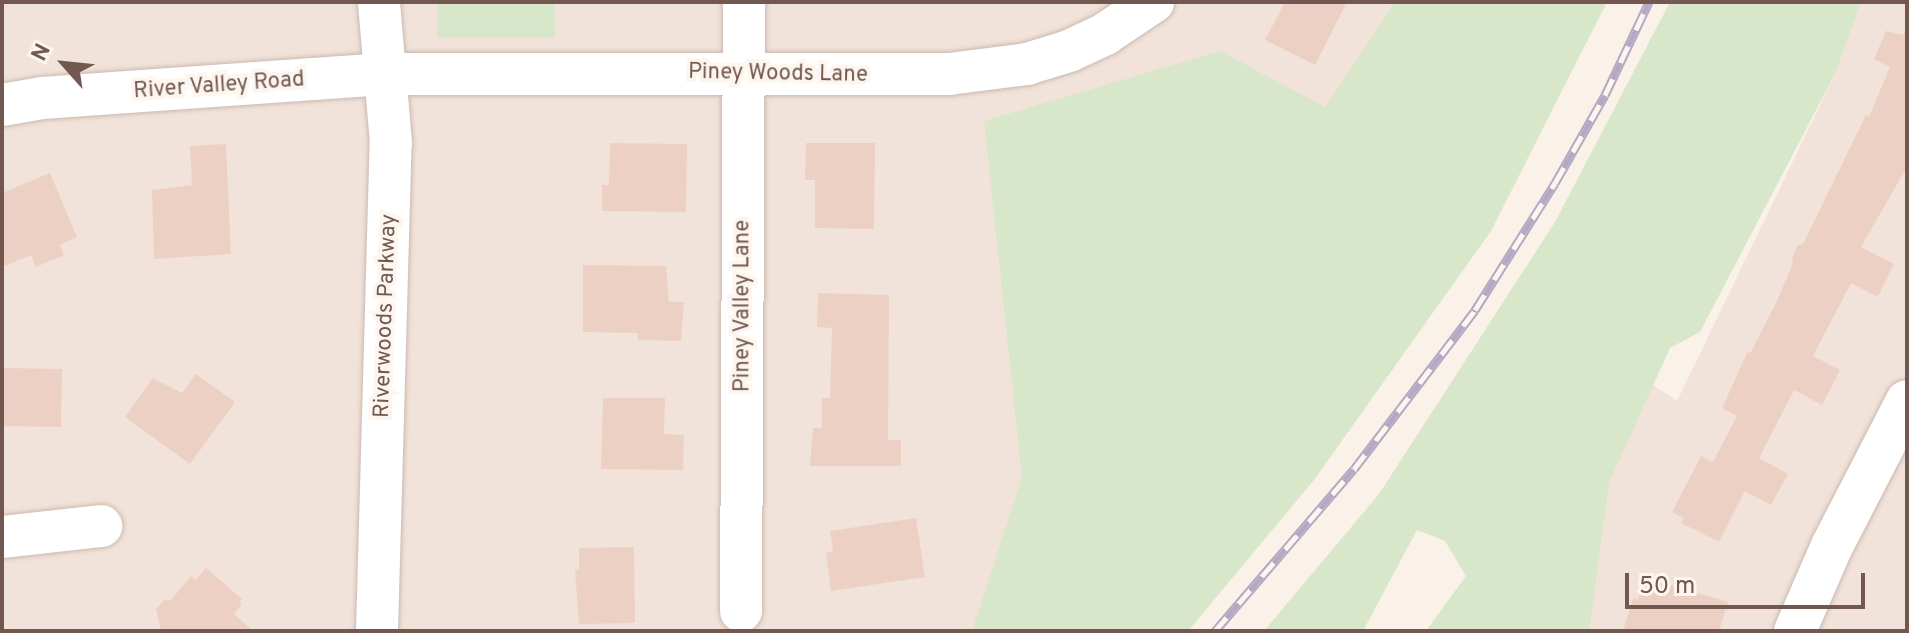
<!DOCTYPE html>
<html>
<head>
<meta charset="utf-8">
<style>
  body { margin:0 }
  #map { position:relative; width:1909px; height:633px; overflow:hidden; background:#faf2e9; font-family:Overpass,sans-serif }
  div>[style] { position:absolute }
  .residential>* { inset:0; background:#f1e3d9 }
  .green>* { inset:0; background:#d8e7c9; transform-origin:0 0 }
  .building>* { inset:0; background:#edd0c4; transform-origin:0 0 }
  .roads { filter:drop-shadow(0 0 2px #cbb9b0) drop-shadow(0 0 2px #cbb9b0) }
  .minor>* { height:42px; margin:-21px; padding:0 21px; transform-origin:21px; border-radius:21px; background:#fff }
  .rail>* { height:9px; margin-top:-4.5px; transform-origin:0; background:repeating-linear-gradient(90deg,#fdf6ef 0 18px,#b4a8c3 0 36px); box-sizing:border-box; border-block:2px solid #b4a8c3 }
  span { translate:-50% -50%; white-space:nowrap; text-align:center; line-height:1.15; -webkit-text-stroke:8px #fdf6ef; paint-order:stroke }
  .street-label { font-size:22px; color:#725850 }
  .frame { position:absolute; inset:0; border:4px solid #725850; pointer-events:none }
  .north { position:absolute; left:24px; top:24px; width:80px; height:80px; -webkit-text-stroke:6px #fdf6ef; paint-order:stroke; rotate:297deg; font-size:22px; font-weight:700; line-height:32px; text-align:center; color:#725850 }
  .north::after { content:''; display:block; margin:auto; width:28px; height:36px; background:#725850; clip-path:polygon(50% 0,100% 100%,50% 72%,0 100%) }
  .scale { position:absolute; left:1625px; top:573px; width:240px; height:36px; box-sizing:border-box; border:4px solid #725850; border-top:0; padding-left:10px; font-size:24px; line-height:28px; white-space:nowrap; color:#725850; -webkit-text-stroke:6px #fdf6ef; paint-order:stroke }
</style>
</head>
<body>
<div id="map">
  <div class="residential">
    <i style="clip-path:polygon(2px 2px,1593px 2px,1149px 631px,2px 631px)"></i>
    <i style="clip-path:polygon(1861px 2px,1907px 2px,1907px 631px,1552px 631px,1595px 346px,1677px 401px,1837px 70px)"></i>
  </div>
  <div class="green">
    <i style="left:437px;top:2px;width:118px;height:36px"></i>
    <i style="clip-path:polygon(1395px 2px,1607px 2px,1491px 231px,1314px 480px,1188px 631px,972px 631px,1022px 477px,984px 121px,1220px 51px,1325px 107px)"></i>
    <i style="clip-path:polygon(1670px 2px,1861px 2px,1837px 70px,1700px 332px,1670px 348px,1609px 483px,1589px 631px,1426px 631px,1466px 576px,1445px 541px,1417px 530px,1363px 631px,1264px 631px,1379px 494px,1555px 222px)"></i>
  </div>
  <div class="building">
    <i style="clip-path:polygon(1285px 2px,1347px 2px,1315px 65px,1265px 40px)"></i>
    <i style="clip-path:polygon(1907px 27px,1907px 167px,1861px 247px,1894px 264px,1878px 297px,1851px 283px,1813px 356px,1840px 370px,1822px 405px,1794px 390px,1759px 458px,1788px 474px,1771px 505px,1745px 491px,1719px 542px,1681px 523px,1684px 518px,1672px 512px,1701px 456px,1713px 462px,1737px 416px,1722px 408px,1747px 353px,1751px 352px,1777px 301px,1793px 263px,1792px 258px,1798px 245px,1803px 244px,1866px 115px,1869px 117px,1890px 67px,1874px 59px,1886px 31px,1903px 35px)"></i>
    <i style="clip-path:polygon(610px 143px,687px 144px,686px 212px,602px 211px,602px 185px,609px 185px)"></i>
    <i style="clip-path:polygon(806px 143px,875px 143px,874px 229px,815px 228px,815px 180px,805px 180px)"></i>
    <i style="clip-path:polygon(226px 144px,231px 254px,154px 259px,152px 190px,192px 185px,190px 146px)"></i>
    <i style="clip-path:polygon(50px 173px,77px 237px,60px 245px,64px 255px,36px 267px,31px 255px,2px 267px,2px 193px)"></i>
    <i style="clip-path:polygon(583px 265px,666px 266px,669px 302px,684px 302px,681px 341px,638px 340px,638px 333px,583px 332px)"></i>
    <i style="clip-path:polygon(818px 293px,889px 295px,888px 440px,901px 440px,901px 466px,810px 466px,813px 428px,822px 428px,822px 398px,830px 398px,832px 328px,817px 327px)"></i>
    <i style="left:2px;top:368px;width:60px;height:58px;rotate:1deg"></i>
    <i style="clip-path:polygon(196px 374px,235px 402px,190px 464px,125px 417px,153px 378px,182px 393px)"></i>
    <i style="clip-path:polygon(603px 398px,665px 398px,664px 434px,684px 435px,683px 470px,601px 469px)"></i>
    <i style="clip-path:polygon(916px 518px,925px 577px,831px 591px,826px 553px,833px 551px,830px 531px)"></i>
    <i style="clip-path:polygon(634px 547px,635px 623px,579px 624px,575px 570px,579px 570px,579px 548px)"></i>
    <i style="clip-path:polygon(206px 568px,242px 599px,240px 602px,242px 604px,234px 614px,253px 631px,161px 631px,156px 609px,164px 600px,171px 600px,191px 576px,196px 580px)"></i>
    <i style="clip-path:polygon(1645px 578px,1728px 602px,1719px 631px,1623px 631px,1633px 598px,1638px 600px)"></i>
  </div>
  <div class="roads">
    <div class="minor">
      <i style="left:2px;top:105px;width:41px;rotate:-9.9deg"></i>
      <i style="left:42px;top:98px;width:347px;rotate:-4deg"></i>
      <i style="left:388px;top:74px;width:561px"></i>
      <i style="left:949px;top:74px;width:79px;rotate:-7.3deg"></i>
      <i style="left:1027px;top:64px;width:44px;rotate:-17.2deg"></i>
      <i style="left:1069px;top:51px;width:40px;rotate:-25deg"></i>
      <i style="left:1105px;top:34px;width:58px;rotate:-33.7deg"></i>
      <i style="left:2px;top:537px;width:100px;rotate:-6.3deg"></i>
      <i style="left:741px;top:611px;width:609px;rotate:-89.72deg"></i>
      <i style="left:377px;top:631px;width:488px;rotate:-88.4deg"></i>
      <i style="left:391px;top:143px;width:142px;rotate:-94.9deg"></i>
      <i style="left:1795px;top:631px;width:93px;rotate:-66.5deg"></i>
      <i style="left:1832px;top:546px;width:163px;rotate:-62.7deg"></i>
    </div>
  </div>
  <div class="rail">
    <i style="left:1215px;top:631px;width:213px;rotate:-49.4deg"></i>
    <i style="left:1354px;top:469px;width:200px;rotate:-52.7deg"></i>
    <i style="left:1475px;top:310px;width:150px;rotate:-57.8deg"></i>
    <i style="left:1555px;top:183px;width:101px;rotate:-60.4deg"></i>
    <i style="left:1605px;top:95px;width:103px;rotate:-64.7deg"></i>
  </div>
  <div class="street-label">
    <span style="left:778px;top:74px;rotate:1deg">Piney Woods Lane</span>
    <span style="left:219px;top:86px;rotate:-4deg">River Valley Road</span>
    <span style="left:743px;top:306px;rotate:-90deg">Piney Valley Lane</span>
    <span style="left:386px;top:316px;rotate:-88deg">Riverwoods Parkway</span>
  </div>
  <div class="frame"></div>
  <div class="north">N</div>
  <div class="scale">50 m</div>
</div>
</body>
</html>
